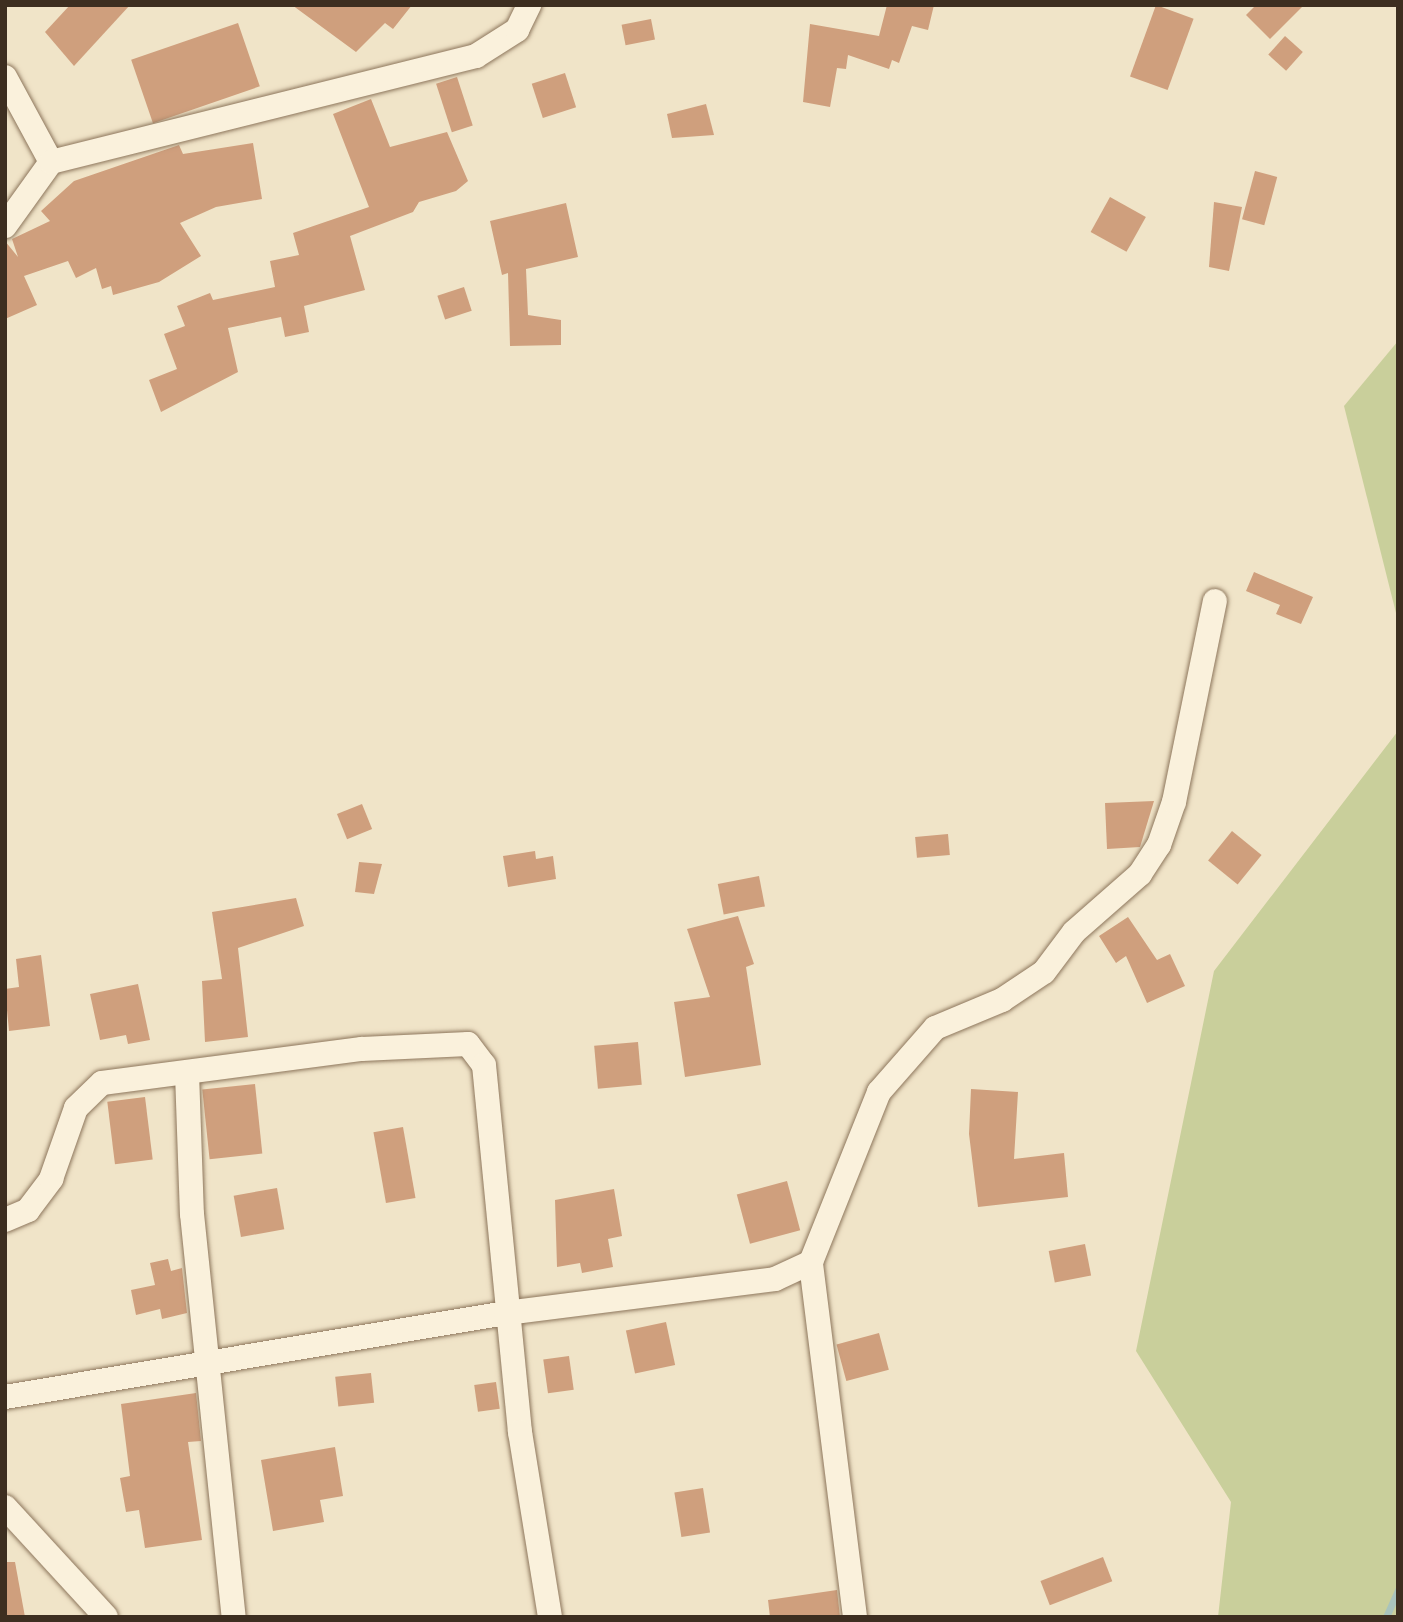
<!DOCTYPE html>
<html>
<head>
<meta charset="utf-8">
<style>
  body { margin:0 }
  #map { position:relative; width:1403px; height:1622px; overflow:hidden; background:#f0e4c8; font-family:"Crimson Pro",serif }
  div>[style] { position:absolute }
  .green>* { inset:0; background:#c9cf9b }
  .stream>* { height:7px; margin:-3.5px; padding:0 3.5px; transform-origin:3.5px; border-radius:3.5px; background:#a9c4bc }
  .building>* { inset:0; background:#cf9f7d; transform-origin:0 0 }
  .roads { filter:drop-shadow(0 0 2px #8d765c) drop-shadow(0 0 2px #8d765c) }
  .minor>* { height:24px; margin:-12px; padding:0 12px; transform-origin:12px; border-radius:12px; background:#faf1dc }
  span { translate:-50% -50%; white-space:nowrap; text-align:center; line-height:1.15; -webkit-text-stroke:5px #f7eed8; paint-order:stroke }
  .frame { position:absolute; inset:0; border:7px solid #3d2e20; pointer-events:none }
</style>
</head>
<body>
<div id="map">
  <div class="green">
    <i style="clip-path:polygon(1398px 341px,1398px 621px,1344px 406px)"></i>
    <i style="clip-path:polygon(1398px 731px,1398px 1617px,1218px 1617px,1231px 1502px,1136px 1351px,1214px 971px)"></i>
  </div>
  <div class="stream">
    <i style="left:1386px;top:1617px;width:30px;rotate:-66deg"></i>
  </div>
  <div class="building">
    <i style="clip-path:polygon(70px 5px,130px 5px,74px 66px,45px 32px)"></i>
    <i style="clip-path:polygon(292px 5px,412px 5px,393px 29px,385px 23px,356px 52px)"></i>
    <i style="clip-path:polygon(887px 5px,934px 5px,928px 30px,912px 26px,899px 63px,892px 60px,889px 69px,848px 55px,846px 69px,837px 68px,830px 107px,803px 102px,810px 24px,879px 36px)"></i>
    <i style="left:1156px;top:5px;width:40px;height:76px;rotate:20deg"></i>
    <i style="clip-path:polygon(1256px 5px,1304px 5px,1270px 39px,1246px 15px)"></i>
    <i style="left:651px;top:19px;width:21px;height:30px;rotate:79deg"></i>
    <i style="left:238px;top:23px;width:67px;height:113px;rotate:71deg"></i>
    <i style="left:1285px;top:36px;width:24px;height:25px;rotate:42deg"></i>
    <i style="left:565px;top:73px;width:36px;height:35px;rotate:72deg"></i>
    <i style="left:457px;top:77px;width:51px;height:22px;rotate:72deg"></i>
    <i style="clip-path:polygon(371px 99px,390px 147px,447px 132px,468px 181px,456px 191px,419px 202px,413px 212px,350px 236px,365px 290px,304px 306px,309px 332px,285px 337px,281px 317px,228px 328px,238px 372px,161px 412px,149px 380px,177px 369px,164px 334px,185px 326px,177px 306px,210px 293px,213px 300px,275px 287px,270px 261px,299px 255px,293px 233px,369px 207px,333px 114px)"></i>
    <i style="clip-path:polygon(706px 104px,714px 135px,672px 138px,667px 114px)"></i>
    <i style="clip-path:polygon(253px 143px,262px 199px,216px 207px,180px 223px,201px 256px,159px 282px,113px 295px,111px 286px,102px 289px,96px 268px,76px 278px,68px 261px,24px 276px,37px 305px,5px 319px,5px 241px,18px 257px,12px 239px,50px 221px,41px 211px,74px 181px,179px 145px,183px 154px)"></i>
    <i style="left:1255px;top:171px;width:23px;height:50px;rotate:15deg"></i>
    <i style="left:1110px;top:197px;width:41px;height:40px;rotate:29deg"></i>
    <i style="clip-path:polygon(1214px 202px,1242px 207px,1229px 271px,1209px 267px)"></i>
    <i style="clip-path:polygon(566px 203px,578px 257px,526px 269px,528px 315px,561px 320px,561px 345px,510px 346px,508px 273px,502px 275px,490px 221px)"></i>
    <i style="left:464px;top:287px;width:25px;height:28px;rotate:72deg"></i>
    <i style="clip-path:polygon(1254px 572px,1313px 597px,1301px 624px,1276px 614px,1280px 605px,1246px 591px)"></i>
    <i style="clip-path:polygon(1154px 801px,1140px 847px,1107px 849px,1105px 803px)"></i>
    <i style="left:362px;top:804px;width:27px;height:27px;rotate:68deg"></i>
    <i style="left:1232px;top:831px;width:38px;height:38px;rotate:39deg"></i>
    <i style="left:948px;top:834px;width:21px;height:33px;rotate:85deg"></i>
    <i style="clip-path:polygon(535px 851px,536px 859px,553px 856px,556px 879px,508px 887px,503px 856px)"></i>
    <i style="clip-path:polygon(359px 862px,382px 864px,374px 894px,355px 892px)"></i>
    <i style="left:759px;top:876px;width:31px;height:42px;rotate:79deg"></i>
    <i style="clip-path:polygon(296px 898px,304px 926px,238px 948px,248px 1037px,205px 1042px,202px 981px,222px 979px,212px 912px)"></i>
    <i style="clip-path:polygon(738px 916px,754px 964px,746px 967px,761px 1065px,685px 1077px,674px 1002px,710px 997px,687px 929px)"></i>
    <i style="clip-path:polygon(1128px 917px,1157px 960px,1170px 954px,1185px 986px,1147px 1003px,1126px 956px,1116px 963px,1099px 936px)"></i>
    <i style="clip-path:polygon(41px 955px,50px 1026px,9px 1031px,5px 989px,19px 987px,16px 959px)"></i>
    <i style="clip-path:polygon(138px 984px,150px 1040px,128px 1044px,126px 1035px,100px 1040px,90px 994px)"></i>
    <i style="left:638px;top:1042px;width:43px;height:44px;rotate:85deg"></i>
    <i style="left:255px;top:1084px;width:70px;height:53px;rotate:84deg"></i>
    <i style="clip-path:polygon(971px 1089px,1018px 1092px,1014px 1159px,1064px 1153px,1068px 1197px,978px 1207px,969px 1134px)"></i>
    <i style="left:145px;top:1097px;width:63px;height:38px;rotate:83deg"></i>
    <i style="left:403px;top:1127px;width:72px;height:30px;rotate:80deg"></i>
    <i style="left:787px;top:1181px;width:51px;height:52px;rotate:75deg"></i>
    <i style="left:277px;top:1188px;width:42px;height:44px;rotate:80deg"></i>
    <i style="clip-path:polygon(614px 1189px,622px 1236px,608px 1239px,613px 1267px,582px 1273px,580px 1263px,557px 1267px,555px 1200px)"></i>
    <i style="left:1085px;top:1244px;width:32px;height:37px;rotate:79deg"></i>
    <i style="clip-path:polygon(168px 1259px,171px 1271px,182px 1268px,187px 1313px,162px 1319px,160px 1309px,136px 1315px,131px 1290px,155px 1285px,150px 1263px)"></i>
    <i style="left:666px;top:1322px;width:44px;height:41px;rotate:78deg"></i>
    <i style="left:879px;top:1333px;width:38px;height:44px;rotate:75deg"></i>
    <i style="left:569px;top:1356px;width:34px;height:26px;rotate:82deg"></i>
    <i style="left:371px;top:1373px;width:30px;height:36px;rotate:84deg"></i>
    <i style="left:496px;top:1382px;width:27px;height:22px;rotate:82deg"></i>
    <i style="clip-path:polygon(196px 1393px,201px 1441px,188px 1442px,202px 1540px,145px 1548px,139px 1510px,126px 1512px,120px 1478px,130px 1476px,121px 1404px)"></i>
    <i style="clip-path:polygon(335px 1447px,343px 1496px,320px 1500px,324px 1522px,273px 1531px,261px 1460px)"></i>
    <i style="left:703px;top:1488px;width:45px;height:29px;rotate:81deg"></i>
    <i style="left:1103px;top:1557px;width:26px;height:67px;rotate:69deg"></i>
    <i style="clip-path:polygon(5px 1562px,15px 1562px,25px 1617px,5px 1617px)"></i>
    <i style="clip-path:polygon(837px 1590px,840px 1617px,770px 1617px,768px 1600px)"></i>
  </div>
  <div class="roads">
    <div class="minor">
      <i style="left:5px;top:77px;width:97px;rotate:61.6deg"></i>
      <i style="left:51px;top:162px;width:79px;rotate:125.7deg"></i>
      <i style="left:51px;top:162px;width:438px;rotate:-14deg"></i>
      <i style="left:476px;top:56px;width:49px;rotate:-32.4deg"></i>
      <i style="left:517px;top:30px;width:28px;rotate:-64deg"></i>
      <i style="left:187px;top:1073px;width:141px;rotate:88deg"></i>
      <i style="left:192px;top:1214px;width:405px;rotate:84.1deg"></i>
      <i style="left:5px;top:1220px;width:25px;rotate:-23deg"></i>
      <i style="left:28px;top:1210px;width:39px;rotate:-53deg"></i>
      <i style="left:51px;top:1179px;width:75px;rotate:-70.6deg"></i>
      <i style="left:76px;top:1108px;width:36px;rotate:-44deg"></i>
      <i style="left:102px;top:1083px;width:262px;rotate:-7.5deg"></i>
      <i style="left:362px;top:1049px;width:106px;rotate:-2.7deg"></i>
      <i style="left:468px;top:1044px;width:26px;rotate:53deg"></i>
      <i style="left:484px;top:1065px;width:369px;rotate:84.4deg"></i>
      <i style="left:520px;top:1432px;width:187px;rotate:80.8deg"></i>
      <i style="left:5px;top:1397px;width:508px;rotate:-9.52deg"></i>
      <i style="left:506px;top:1313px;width:271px;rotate:-7.2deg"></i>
      <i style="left:775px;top:1279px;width:40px;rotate:-25deg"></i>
      <i style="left:5px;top:1507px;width:149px;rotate:47.4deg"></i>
      <i style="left:855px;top:1617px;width:358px;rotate:-97.1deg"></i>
      <i style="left:811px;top:1262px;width:183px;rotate:-68.2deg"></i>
      <i style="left:879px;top:1092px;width:85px;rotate:-48.8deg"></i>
      <i style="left:935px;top:1028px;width:73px;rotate:-22.7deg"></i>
      <i style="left:1002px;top:1000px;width:50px;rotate:-33.7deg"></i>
      <i style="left:1044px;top:972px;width:50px;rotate:-53.1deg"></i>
      <i style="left:1074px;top:932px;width:88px;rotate:-41.3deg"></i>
      <i style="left:1140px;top:874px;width:35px;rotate:-57deg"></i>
      <i style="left:1159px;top:845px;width:46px;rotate:-70.8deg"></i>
      <i style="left:1174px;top:802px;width:205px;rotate:-78.5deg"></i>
    </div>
  </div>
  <div class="frame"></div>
</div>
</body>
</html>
